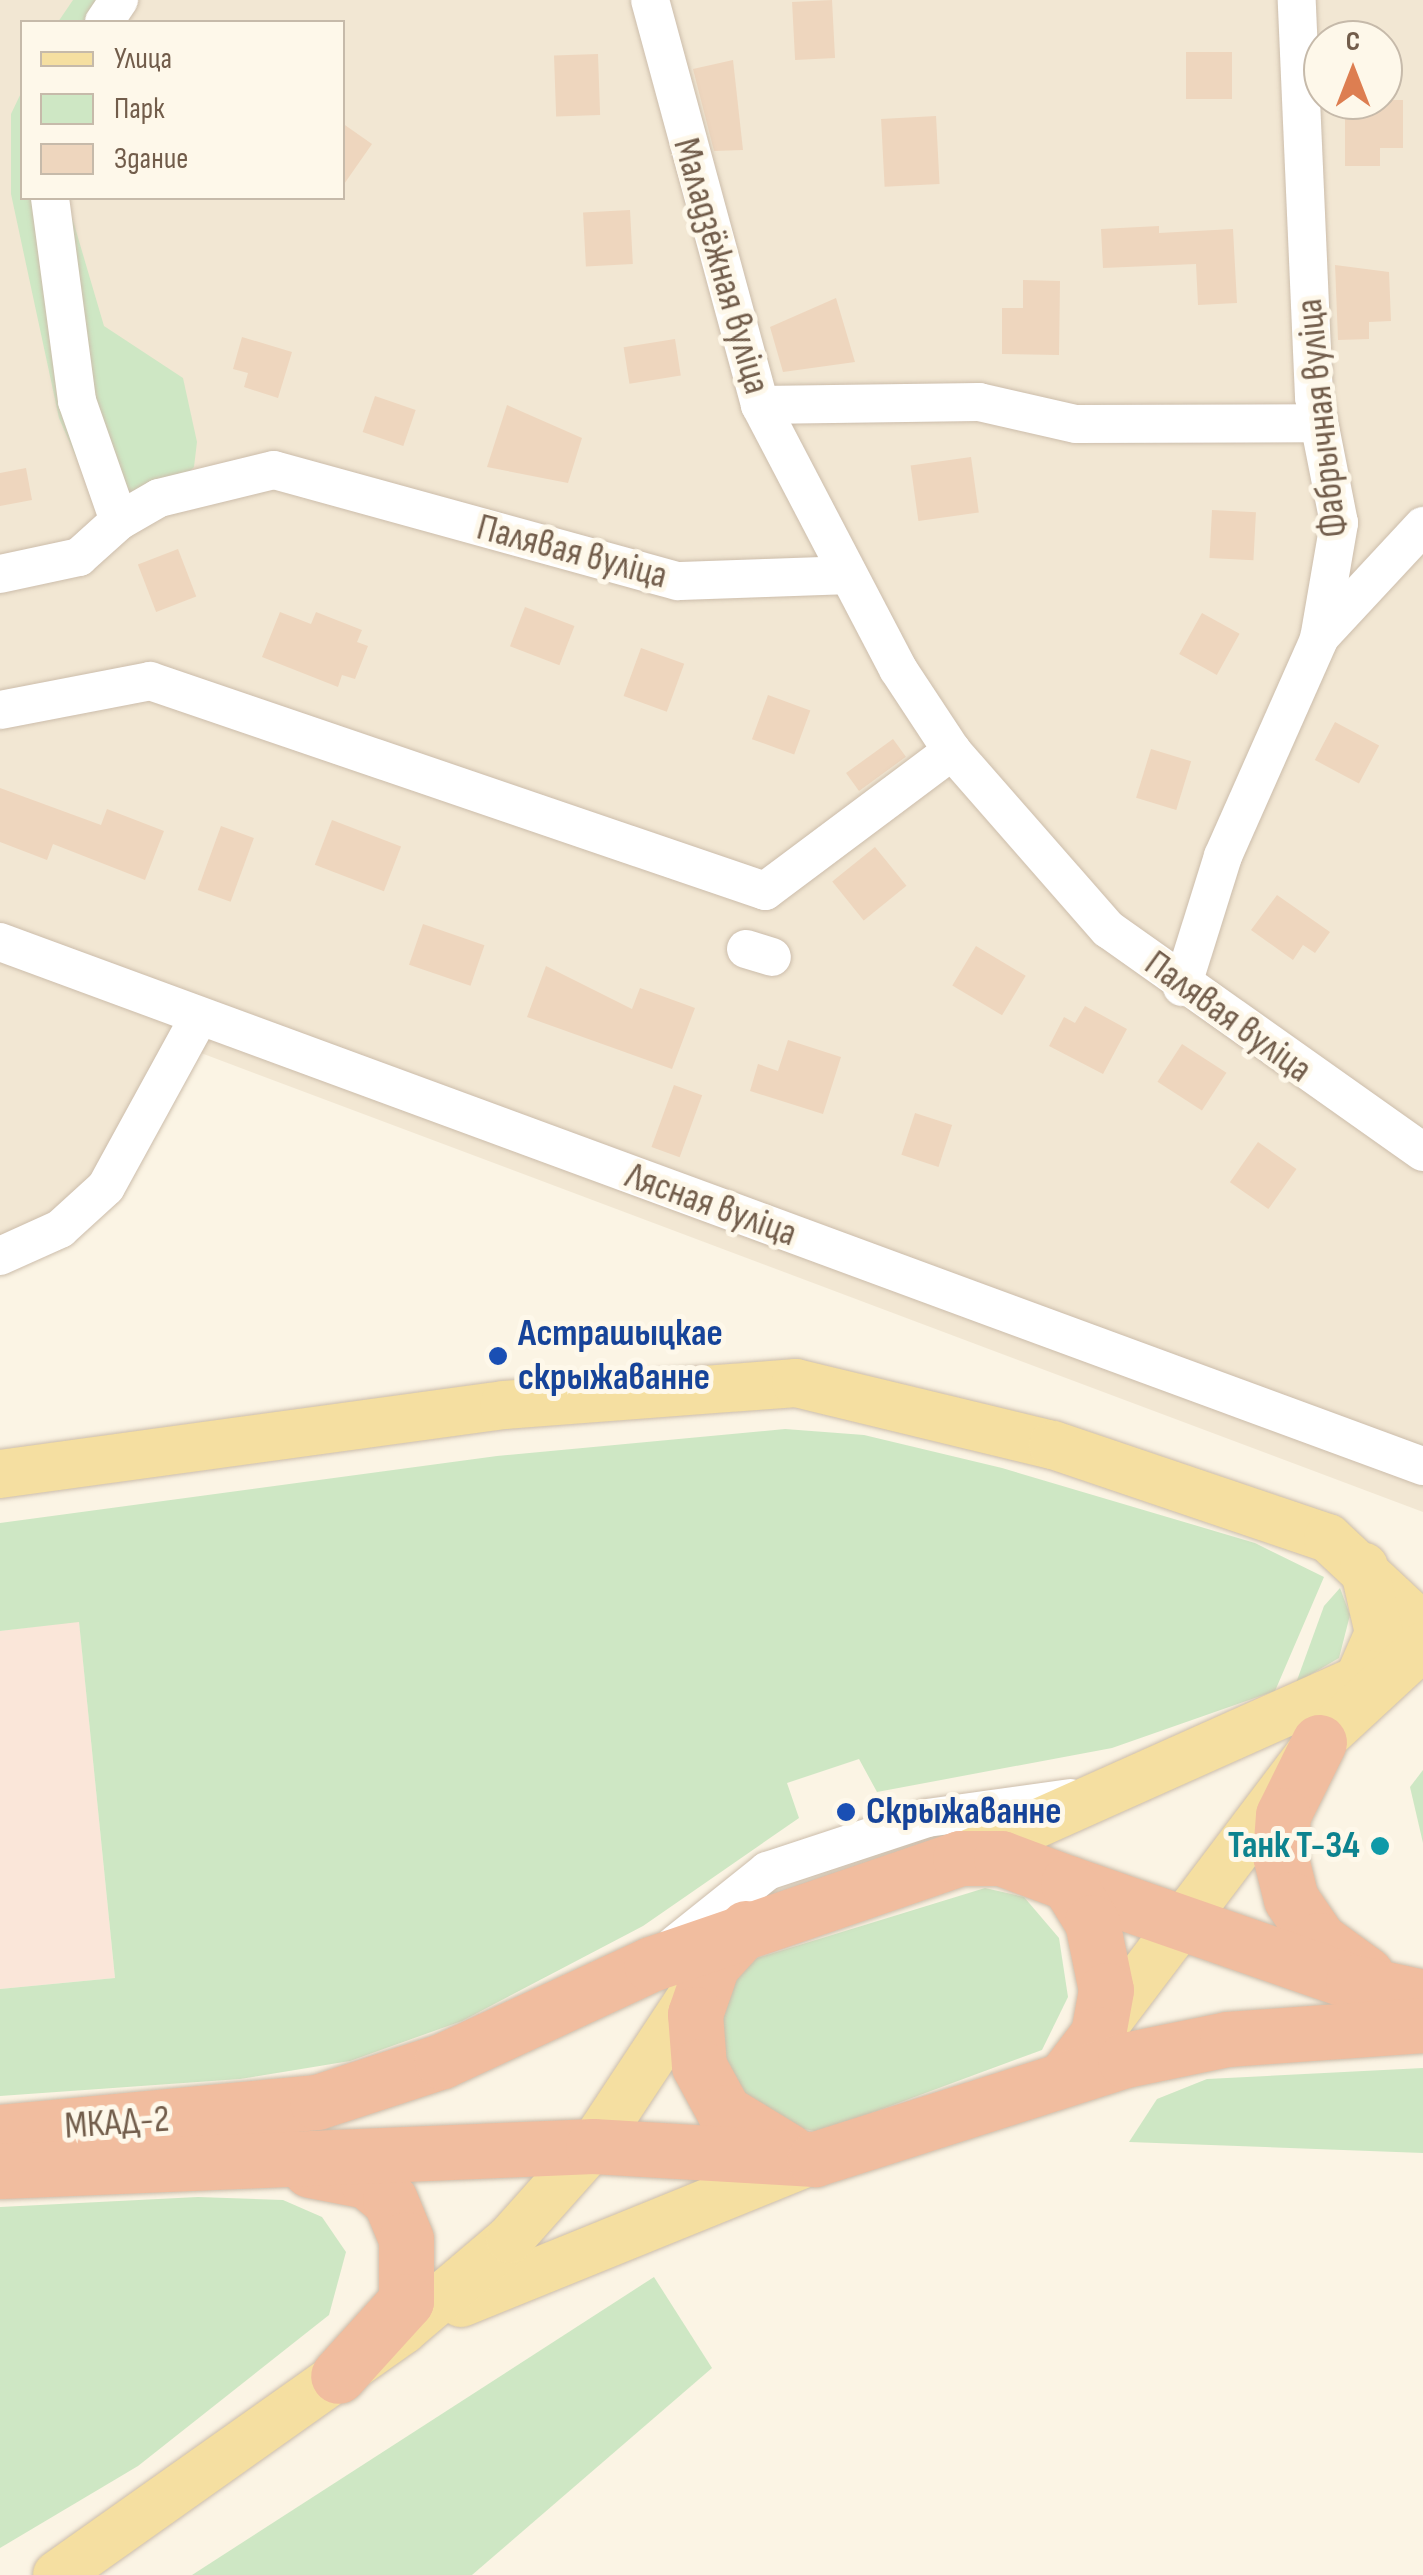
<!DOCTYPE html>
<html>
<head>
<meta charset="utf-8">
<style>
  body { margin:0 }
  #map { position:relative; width:1423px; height:2575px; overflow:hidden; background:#fbf4e4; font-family:"Sofia Sans Condensed",sans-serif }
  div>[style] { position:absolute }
  .residential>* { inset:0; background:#f2e7d3 }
  .commercial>* { inset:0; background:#fae6d9 }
  .green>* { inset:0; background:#cee7c4 }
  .building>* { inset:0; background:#eed6be; transform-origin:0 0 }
  .roads { filter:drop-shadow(0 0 2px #ccbdab) drop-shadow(0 0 2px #ccbdab) }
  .minor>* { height:38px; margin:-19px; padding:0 19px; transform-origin:19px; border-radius:19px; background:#fff }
  .major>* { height:48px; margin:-24px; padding:0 24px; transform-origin:24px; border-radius:24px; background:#f5dfa1 }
  .highway>* { height:55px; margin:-27.5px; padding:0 27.5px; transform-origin:27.5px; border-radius:27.5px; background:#f1bd9f }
  .dots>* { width:28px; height:28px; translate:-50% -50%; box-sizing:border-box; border:5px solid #fef8ea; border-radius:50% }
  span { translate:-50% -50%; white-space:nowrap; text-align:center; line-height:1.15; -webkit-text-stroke:10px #fef8ea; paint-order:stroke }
  .street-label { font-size:38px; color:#725d4b }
  .transit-label { font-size:38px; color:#164399; font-weight:700 }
  .left { translate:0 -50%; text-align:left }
  .culture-label { font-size:38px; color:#0d838f; font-weight:700 }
  .right { translate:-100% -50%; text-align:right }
  .legend { position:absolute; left:20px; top:20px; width:325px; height:180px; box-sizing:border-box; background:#fef8ea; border:2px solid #c6baaa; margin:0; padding:12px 18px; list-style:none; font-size:30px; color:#725d4b }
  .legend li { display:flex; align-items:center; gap:20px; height:50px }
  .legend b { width:50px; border:2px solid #c6baaa }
  .north { position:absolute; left:1303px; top:20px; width:100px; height:100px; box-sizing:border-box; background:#fef8ea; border:2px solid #c6baaa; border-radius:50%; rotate:0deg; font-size:28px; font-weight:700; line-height:40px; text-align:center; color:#725d4b }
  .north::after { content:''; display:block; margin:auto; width:35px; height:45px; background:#dd7e51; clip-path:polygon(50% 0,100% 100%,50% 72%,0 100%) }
</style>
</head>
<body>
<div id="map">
  <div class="residential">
    <i style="clip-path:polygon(evenodd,0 0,1423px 0,1423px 1512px,201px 1053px,113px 1202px,0 1269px,0 0,22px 22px,342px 22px,342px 198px,22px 198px,22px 22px,0 0,1323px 40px,1383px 40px,1383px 100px,1323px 100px,1323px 40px)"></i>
  </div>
  <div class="commercial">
    <i style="clip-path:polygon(79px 1621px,115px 1978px,0 1989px,0 1631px)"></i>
  </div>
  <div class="green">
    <i style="clip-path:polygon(73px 0,106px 0,90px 22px,58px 22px)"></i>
    <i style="clip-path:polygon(22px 91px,22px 198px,37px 198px,86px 480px,59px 418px,11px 194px,11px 114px)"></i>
    <i style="clip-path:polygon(69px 207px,104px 326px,183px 378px,197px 442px,194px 467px,178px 484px,128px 496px,87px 378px)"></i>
    <i style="clip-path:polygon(785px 1429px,864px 1435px,1002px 1468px,1255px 1543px,1324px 1577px,1275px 1691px,1112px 1748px,877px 1792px,859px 1759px,787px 1783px,799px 1818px,643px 1926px,462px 2021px,350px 2061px,240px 2079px,0 2096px,0 1989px,115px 1978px,79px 1622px,0 1631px,0 1523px,497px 1456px)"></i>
    <i style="clip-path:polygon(1340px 1588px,1350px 1615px,1339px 1658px,1296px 1683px,1324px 1606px)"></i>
    <i style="clip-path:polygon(1423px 1770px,1423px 1843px,1410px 1787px)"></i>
    <i style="clip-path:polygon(985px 1888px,1024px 1897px,1059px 1938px,1068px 1997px,1042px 2050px,820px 2132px,761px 2121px,714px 2051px,721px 1997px,738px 1976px,757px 1958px)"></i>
    <i style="clip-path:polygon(1423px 2068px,1423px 2153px,1129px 2142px,1157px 2099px,1207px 2079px)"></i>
    <i style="clip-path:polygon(198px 2197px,283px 2200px,322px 2217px,346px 2252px,329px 2315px,138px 2466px,0 2548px,0 2207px)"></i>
    <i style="clip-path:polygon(654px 2277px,712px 2368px,472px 2575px,192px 2575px)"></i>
  </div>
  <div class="building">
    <i style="left:832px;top:0;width:58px;height:40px;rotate:87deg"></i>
    <i style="left:1232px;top:52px;width:47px;height:46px;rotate:90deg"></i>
    <i style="left:598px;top:54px;width:61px;height:44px;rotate:88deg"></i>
    <i style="clip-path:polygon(733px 60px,743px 150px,714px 151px,693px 69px)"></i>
    <i style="clip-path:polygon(1345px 100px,1403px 100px,1403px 148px,1380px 148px,1380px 166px,1345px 166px)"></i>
    <i style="left:936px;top:116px;width:68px;height:55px;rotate:87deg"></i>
    <i style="clip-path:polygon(342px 123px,372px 144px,342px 187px)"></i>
    <i style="left:630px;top:210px;width:54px;height:47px;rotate:87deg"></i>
    <i style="clip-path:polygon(1159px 226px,1159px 233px,1233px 229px,1237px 303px,1198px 305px,1196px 264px,1103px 268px,1101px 229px)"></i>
    <i style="clip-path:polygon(1335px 265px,1389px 272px,1391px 321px,1369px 322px,1369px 339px,1338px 340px)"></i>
    <i style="clip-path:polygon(1023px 280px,1060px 281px,1059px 355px,1002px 354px,1002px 308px,1023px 308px)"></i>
    <i style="clip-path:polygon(836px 298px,855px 362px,783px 372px,770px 327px)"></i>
    <i style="clip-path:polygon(242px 337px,292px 352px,278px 398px,244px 387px,248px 373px,233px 369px)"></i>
    <i style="left:675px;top:339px;width:37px;height:52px;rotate:81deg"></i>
    <i style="left:375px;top:396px;width:43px;height:38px;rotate:19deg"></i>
    <i style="clip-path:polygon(507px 405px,582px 438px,568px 483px,487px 467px)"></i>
    <i style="left:971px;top:457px;width:56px;height:61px;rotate:82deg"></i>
    <i style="clip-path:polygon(26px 468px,32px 500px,0 506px,0 473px)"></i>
    <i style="left:1212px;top:510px;width:44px;height:48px;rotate:3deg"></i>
    <i style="left:178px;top:549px;width:51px;height:43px;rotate:69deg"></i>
    <i style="left:525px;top:607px;width:53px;height:42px;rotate:21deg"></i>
    <i style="clip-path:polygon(280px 612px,311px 624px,316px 612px,362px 630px,357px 642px,368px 646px,355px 679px,342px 675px,338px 687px,262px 657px)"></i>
    <i style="left:1202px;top:613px;width:43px;height:47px;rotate:29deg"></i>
    <i style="left:641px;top:648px;width:46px;height:51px;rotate:20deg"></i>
    <i style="left:768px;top:695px;width:45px;height:47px;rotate:20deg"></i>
    <i style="left:1335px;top:722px;width:50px;height:43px;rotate:28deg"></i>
    <i style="left:893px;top:739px;width:22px;height:58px;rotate:54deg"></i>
    <i style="left:1151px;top:749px;width:42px;height:51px;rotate:17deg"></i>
    <i style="clip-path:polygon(0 788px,101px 825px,107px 809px,164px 831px,145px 880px,53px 844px,47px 860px,0 842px)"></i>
    <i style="left:332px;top:820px;width:74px;height:48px;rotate:21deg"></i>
    <i style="left:221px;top:826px;width:35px;height:68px;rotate:20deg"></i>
    <i style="left:875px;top:847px;width:50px;height:55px;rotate:51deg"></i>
    <i style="clip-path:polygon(1277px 895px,1330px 932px,1315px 953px,1303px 945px,1293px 960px,1251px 930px)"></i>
    <i style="left:423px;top:924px;width:65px;height:43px;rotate:19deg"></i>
    <i style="left:976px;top:946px;width:58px;height:46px;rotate:31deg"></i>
    <i style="clip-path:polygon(546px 966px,632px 1009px,640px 988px,695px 1008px,672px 1069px,527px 1017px)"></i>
    <i style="clip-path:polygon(1085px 1006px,1127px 1029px,1103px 1074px,1049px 1046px,1064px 1017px,1075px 1023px)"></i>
    <i style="clip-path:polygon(788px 1040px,841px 1057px,823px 1114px,750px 1091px,758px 1064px,778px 1071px)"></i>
    <i style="left:1182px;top:1044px;width:53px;height:45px;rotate:33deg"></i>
    <i style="left:674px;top:1085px;width:30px;height:66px;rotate:20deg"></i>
    <i style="left:915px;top:1113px;width:39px;height:44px;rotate:18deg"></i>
    <i style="left:1258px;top:1142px;width:47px;height:49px;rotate:35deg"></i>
  </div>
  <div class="roads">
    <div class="minor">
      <i style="left:650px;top:0;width:420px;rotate:74.8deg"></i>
      <i style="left:760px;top:405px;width:298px;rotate:62.4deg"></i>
      <i style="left:898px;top:669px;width:98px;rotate:56.6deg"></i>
      <i style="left:952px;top:751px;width:237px;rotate:48.8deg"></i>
      <i style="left:1108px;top:929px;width:386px;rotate:35.3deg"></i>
      <i style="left:104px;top:22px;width:27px;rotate:-56deg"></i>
      <i style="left:50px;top:198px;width:205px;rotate:82.4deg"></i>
      <i style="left:77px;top:401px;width:127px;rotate:70.7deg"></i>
      <i style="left:119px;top:521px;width:46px;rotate:-29.9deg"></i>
      <i style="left:159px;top:498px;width:118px;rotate:-13.7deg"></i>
      <i style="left:274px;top:470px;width:419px;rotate:15.4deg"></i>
      <i style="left:678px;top:581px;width:168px;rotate:-2deg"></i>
      <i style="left:760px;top:405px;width:219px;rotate:-0.8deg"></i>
      <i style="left:979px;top:402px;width:99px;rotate:12.8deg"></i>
      <i style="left:1076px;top:424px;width:242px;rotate:-0.2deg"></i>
      <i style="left:0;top:574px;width:81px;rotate:-12.1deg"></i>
      <i style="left:79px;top:557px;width:54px;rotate:-42deg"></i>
      <i style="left:1319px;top:638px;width:153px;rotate:-47.1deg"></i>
      <i style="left:0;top:710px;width:153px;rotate:-10.9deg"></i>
      <i style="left:150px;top:681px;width:650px;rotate:18.85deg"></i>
      <i style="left:765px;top:891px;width:234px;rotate:-36.8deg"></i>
      <i style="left:0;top:942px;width:1516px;rotate:20.22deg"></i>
      <i style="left:746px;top:949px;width:27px;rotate:17deg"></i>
      <i style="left:1182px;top:987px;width:137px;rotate:-72.6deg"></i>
      <i style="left:1223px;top:856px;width:237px;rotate:-66.1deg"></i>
      <i style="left:1319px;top:639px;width:118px;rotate:-80.2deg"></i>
      <i style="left:1339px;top:523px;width:128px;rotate:-101.2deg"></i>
      <i style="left:1314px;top:397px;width:397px;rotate:-92.5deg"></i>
      <i style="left:0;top:1256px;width:66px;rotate:-24.2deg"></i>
      <i style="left:60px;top:1229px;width:62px;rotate:-42.4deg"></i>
      <i style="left:106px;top:1187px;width:194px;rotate:-61.3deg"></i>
      <i style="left:676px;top:1944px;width:117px;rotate:-38.7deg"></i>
      <i style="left:767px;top:1871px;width:169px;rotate:-18.3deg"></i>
      <i style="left:927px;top:1818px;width:145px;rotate:-7.9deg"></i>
    </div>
    <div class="major">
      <i style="left:0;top:1474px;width:509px;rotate:-7.8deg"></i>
      <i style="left:504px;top:1405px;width:293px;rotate:-4.3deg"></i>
      <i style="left:796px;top:1383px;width:264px;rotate:13.6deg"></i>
      <i style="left:1053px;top:1445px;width:290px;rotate:18.7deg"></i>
      <i style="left:1328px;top:1538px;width:130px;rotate:43.1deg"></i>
      <i style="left:1358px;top:1681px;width:52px;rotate:-66.4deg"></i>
      <i style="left:1379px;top:1633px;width:68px;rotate:-102.8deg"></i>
      <i style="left:960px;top:1858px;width:449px;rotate:-24.1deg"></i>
      <i style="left:1098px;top:2034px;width:366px;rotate:-52.9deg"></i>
      <i style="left:1319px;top:1742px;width:142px;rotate:-42.7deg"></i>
      <i style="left:461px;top:2303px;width:382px;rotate:-22.1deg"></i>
      <i style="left:57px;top:2575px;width:424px;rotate:-35.3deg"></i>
      <i style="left:403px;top:2330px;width:140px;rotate:-40.4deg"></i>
      <i style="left:510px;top:2239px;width:125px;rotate:-48.3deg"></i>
      <i style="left:593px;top:2146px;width:198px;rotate:-56.6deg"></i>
    </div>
    <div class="highway">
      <i style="left:1319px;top:1742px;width:81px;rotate:116.3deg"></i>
      <i style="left:1283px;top:1815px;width:40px;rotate:94.3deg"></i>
      <i style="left:1280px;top:1855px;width:45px;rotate:76deg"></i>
      <i style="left:1291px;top:1899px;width:50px;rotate:55.7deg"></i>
      <i style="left:1319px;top:1940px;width:58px;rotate:35.9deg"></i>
      <i style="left:1068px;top:1883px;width:302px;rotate:19.2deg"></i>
      <i style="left:1353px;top:1982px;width:72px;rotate:12.1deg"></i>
      <i style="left:746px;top:1928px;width:50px;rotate:132.6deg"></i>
      <i style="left:712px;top:1965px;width:52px;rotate:109.1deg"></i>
      <i style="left:695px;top:2014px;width:52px;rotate:85.6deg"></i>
      <i style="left:699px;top:2066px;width:52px;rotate:61.5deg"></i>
      <i style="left:724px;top:2112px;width:75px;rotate:31.4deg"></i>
      <i style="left:0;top:2132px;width:318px;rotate:-5.4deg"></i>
      <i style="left:317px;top:2102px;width:132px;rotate:-18.2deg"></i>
      <i style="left:442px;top:2061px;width:230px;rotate:-24.9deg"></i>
      <i style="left:651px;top:1964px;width:327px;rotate:-18.9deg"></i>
      <i style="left:960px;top:1858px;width:41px"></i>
      <i style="left:1001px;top:1858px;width:72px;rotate:20.5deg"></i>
      <i style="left:1068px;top:1883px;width:46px;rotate:58.4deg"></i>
      <i style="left:1092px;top:1922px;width:69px;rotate:78.4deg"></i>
      <i style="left:1106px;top:1990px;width:45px;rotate:100.3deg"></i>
      <i style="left:1098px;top:2034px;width:53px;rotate:127.3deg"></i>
      <i style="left:310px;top:2170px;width:58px;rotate:10.9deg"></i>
      <i style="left:367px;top:2181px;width:30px;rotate:40deg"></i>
      <i style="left:390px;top:2200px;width:42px;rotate:67.7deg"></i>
      <i style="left:406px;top:2239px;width:62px;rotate:90deg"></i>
      <i style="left:406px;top:2301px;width:101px;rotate:132.2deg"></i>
      <i style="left:0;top:2171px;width:594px;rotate:-2.41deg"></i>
      <i style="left:593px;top:2146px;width:222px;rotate:3.4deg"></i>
      <i style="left:815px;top:2159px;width:325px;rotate:-17.7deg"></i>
      <i style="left:1125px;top:2060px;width:104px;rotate:-11.6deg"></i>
      <i style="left:1227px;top:2039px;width:196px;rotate:-4.1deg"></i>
    </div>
  </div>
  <div class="dots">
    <i style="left:498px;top:1356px;background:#1a4fb4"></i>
    <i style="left:846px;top:1812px;background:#1a4fb4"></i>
    <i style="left:1380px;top:1846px;background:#0f9aa8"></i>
  </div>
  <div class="street-label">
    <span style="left:721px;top:266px;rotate:74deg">Маладзёжная вуліца</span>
    <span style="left:1322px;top:418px;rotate:-96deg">Фабрычная вуліца</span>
    <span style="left:572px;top:552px;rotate:15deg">Палявая вуліца</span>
    <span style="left:1228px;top:1017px;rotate:36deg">Палявая вуліца</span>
    <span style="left:711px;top:1205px;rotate:20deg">Лясная вуліца</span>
    <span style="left:117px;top:2123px;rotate:-4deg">МКАД-2</span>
  </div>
  <div class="transit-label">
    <span class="left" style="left:518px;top:1356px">Астрашыцкае<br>скрыжаванне</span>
    <span class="left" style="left:866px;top:1812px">Скрыжаванне</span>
  </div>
  <div class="culture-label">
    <span class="right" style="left:1360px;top:1846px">Танк Т-34</span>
  </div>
  <ul class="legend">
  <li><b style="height:12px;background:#f5dfa1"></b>Улица</li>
  <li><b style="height:28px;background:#cee7c4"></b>Парк</li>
  <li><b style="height:28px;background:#eed6be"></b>Здание</li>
  </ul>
  <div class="north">С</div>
</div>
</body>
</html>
